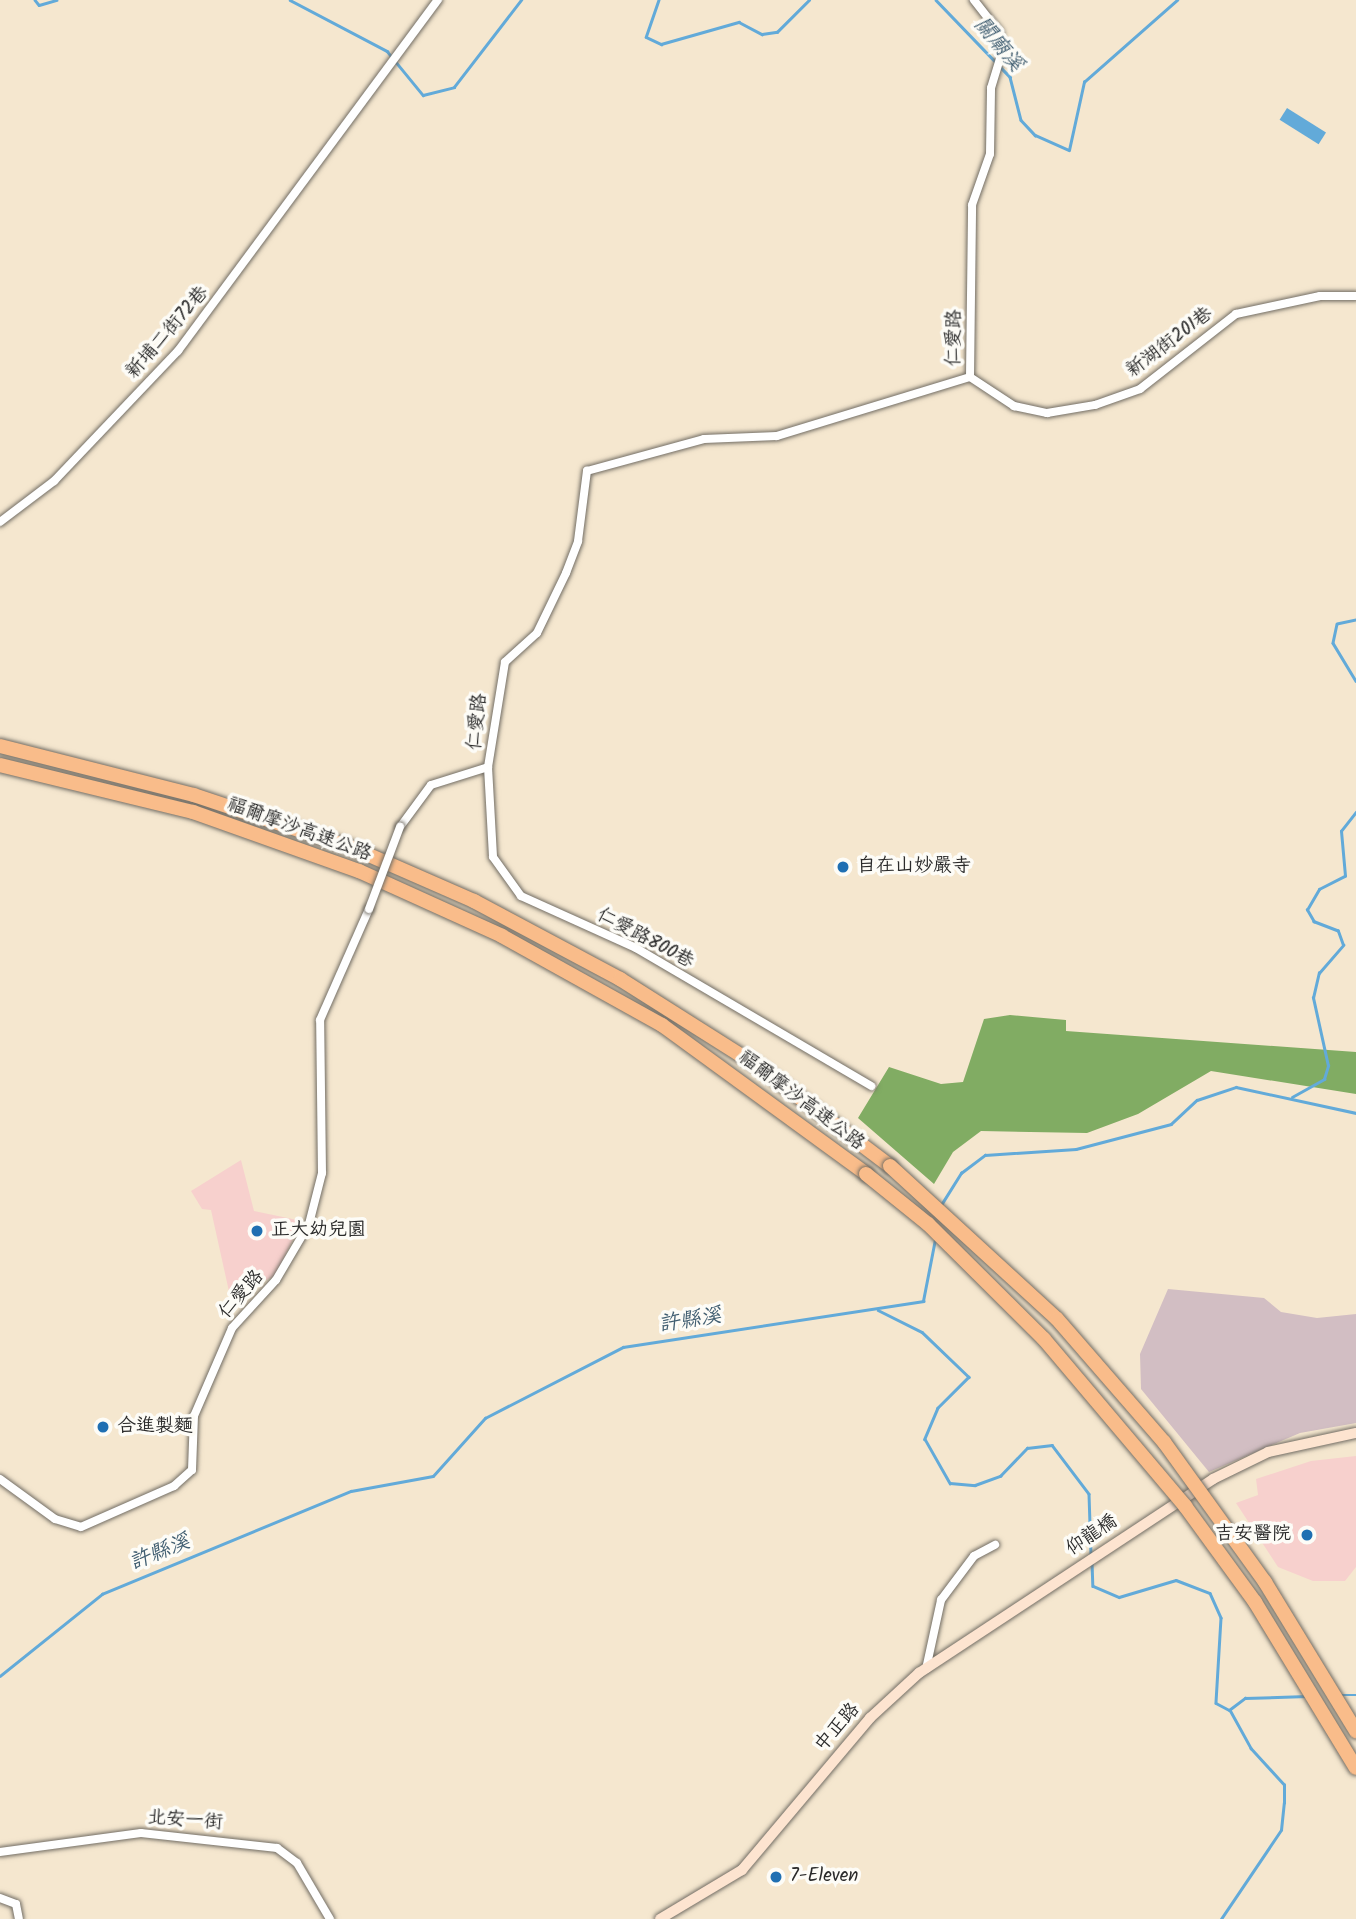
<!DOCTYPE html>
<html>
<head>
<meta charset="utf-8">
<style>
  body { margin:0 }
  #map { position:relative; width:1356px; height:1919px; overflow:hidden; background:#f5e7cf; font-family:Kalam,"LXGW WenKai TC",sans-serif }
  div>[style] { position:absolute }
  .built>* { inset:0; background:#f7d0cd }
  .industrial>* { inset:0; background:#d2bec3 }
  .forest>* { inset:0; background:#81ac63 }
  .water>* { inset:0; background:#62aad9; transform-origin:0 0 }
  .stream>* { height:2.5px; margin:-1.25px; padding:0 1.25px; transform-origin:1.25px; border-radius:1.25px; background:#62aad9 }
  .roads { filter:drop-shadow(0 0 2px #726d64) drop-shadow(0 0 2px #726d64) }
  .street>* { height:8px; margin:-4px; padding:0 4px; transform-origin:4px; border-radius:4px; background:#fff }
  .secondary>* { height:10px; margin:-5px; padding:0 5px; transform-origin:5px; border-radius:5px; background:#fde4d0 }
  .highway>* { height:14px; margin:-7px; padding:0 7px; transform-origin:7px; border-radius:7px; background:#f9bc8a }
  .bridges { filter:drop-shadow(0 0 2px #726d64) drop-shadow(0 0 2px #726d64) }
  .street-bridge>* { height:8px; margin:-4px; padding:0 4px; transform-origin:4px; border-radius:4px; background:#fff }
  .highway-bridge>* { height:14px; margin:-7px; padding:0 7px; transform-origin:7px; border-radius:7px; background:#f9bc8a }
  .dots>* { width:19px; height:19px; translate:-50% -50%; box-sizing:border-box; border:4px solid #fdfcf7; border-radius:50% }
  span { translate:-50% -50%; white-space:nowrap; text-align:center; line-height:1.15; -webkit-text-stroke:7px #fdfcf7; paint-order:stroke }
  .street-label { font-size:19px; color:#2b2b2b }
  .poi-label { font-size:19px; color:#2b2b2b }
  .left { translate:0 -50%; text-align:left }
  .right { translate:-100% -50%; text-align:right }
  .water-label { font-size:21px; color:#415e71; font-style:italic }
</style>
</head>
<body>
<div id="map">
  <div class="built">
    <i style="clip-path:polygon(241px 1160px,254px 1211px,302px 1221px,275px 1276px,230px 1296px,211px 1210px,202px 1209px,191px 1191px)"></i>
    <i style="clip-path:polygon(1356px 1456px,1356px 1567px,1345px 1581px,1313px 1581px,1278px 1567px,1236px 1503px,1258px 1495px,1256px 1479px,1311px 1461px)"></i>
  </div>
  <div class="industrial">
    <i style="clip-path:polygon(1168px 1289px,1264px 1298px,1281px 1312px,1317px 1318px,1356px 1314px,1356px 1423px,1300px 1433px,1209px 1472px,1141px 1389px,1140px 1354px)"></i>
  </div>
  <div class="forest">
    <i style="clip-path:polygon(1010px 1015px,1066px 1020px,1066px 1031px,1356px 1052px,1356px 1094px,1211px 1071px,1138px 1114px,1087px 1133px,981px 1131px,953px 1152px,934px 1184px,858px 1118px,889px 1067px,941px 1084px,963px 1082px,984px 1019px)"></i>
  </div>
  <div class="water">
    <i style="left:1287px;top:108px;width:46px;height:14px;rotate:32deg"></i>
  </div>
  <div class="stream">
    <i style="left:35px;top:0;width:6px;rotate:51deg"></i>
    <i style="left:39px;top:5px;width:18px;rotate:-16deg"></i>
    <i style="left:290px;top:0;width:110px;rotate:27.7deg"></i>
    <i style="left:387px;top:51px;width:57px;rotate:50.7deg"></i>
    <i style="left:423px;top:95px;width:32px;rotate:-14deg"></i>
    <i style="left:454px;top:87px;width:110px;rotate:-52.4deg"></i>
    <i style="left:659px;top:0;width:39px;rotate:109deg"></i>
    <i style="left:646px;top:37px;width:17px;rotate:25deg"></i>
    <i style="left:661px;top:44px;width:81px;rotate:-15.8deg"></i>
    <i style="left:739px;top:22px;width:26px;rotate:28deg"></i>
    <i style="left:762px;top:34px;width:15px;rotate:-8deg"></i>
    <i style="left:777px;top:32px;width:45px;rotate:-45deg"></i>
    <i style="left:936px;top:0;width:107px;rotate:46.1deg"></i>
    <i style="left:1010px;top:77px;width:44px;rotate:75.7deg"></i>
    <i style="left:1021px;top:120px;width:21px;rotate:47deg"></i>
    <i style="left:1035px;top:135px;width:37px;rotate:24deg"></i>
    <i style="left:1069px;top:150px;width:70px;rotate:-77.6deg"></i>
    <i style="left:1084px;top:82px;width:124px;rotate:-41.4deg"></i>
    <i style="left:1356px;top:620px;width:19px;rotate:168deg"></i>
    <i style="left:1337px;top:624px;width:19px;rotate:102deg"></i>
    <i style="left:1333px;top:643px;width:44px;rotate:58.8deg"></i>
    <i style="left:1292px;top:1097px;width:37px;rotate:-29deg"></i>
    <i style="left:1324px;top:1079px;width:14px;rotate:-73deg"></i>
    <i style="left:1328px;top:1066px;width:70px;rotate:-102.4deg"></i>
    <i style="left:1313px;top:998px;width:26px;rotate:-77deg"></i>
    <i style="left:1319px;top:973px;width:37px;rotate:-49deg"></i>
    <i style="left:1343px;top:945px;width:15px;rotate:-110deg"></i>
    <i style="left:1338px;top:931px;width:26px;rotate:-159deg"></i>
    <i style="left:1314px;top:922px;width:14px;rotate:-120deg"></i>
    <i style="left:1307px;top:910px;width:24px;rotate:-60deg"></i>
    <i style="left:1319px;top:889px;width:29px;rotate:-27deg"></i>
    <i style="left:1345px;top:876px;width:45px;rotate:-95.1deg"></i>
    <i style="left:1341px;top:831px;width:24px;rotate:-52deg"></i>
    <i style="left:941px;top:1205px;width:38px;rotate:-58deg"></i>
    <i style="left:961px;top:1173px;width:30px;rotate:-37deg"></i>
    <i style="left:985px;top:1155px;width:91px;rotate:-3.8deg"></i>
    <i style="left:1076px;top:1149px;width:98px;rotate:-14.7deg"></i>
    <i style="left:1171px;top:1124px;width:35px;rotate:-43deg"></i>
    <i style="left:1197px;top:1100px;width:41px;rotate:-18.4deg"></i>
    <i style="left:1236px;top:1087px;width:123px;rotate:12.2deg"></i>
    <i style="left:878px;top:1310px;width:49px;rotate:26.6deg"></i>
    <i style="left:922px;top:1332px;width:65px;rotate:43.8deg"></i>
    <i style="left:969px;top:1377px;width:44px;rotate:135deg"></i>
    <i style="left:938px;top:1408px;width:34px;rotate:113deg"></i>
    <i style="left:925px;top:1439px;width:51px;rotate:60.4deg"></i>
    <i style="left:950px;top:1483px;width:25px;rotate:5deg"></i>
    <i style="left:975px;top:1485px;width:27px;rotate:-20deg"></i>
    <i style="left:1000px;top:1476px;width:39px;rotate:-46deg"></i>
    <i style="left:1027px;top:1448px;width:25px;rotate:-7deg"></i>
    <i style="left:1052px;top:1445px;width:61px;rotate:52.9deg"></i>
    <i style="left:1089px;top:1494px;width:61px;rotate:88.1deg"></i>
    <i style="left:1092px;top:1562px;width:24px;rotate:88deg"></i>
    <i style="left:1093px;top:1586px;width:28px;rotate:23deg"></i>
    <i style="left:1119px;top:1597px;width:59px;rotate:-16.6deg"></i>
    <i style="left:1176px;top:1580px;width:36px;rotate:21deg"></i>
    <i style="left:1210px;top:1593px;width:27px;rotate:66deg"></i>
    <i style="left:1221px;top:1618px;width:85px;rotate:93.4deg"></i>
    <i style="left:1216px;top:1703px;width:15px;rotate:28deg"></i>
    <i style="left:1229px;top:1710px;width:20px;rotate:-37deg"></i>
    <i style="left:1245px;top:1698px;width:62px;rotate:-1.8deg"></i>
    <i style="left:0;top:1676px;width:131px;rotate:-38.8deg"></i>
    <i style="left:102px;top:1594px;width:269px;rotate:-22.5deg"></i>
    <i style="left:351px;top:1491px;width:83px;rotate:-10.4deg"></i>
    <i style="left:433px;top:1476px;width:78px;rotate:-48.1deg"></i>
    <i style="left:485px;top:1418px;width:155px;rotate:-27.2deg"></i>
    <i style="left:623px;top:1347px;width:304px;rotate:-8.7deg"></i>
    <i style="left:923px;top:1301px;width:63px;rotate:-79deg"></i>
    <i style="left:1342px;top:1695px;width:14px"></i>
    <i style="left:1221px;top:1919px;width:107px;rotate:-56deg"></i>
    <i style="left:1281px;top:1830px;width:27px;rotate:-84deg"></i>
    <i style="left:1284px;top:1803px;width:18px;rotate:-90deg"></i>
    <i style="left:1284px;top:1785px;width:49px;rotate:-132.5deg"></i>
    <i style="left:1251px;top:1749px;width:43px;rotate:-118.9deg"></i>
  </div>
  <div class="roads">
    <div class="street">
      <i style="left:970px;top:377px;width:53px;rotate:33.4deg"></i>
      <i style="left:1014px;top:406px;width:34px;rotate:12deg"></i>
      <i style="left:1047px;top:413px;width:49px;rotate:-9.5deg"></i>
      <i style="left:1095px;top:405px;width:48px;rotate:-19.6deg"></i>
      <i style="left:1140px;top:389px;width:122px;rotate:-38deg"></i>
      <i style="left:1236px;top:314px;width:86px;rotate:-12.1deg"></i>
      <i style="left:1320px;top:296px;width:36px"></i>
      <i style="left:0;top:522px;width:68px;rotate:-37.2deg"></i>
      <i style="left:54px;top:481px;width:180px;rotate:-46.4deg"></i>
      <i style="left:178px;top:351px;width:437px;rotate:-53.5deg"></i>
      <i style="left:488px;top:767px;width:90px;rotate:86.8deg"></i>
      <i style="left:493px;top:857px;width:48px;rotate:54.3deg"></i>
      <i style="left:521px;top:896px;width:126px;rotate:24.3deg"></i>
      <i style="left:636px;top:948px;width:273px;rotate:30.4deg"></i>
      <i style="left:400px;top:827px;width:52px;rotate:-53.6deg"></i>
      <i style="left:431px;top:785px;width:60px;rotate:-17.5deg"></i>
      <i style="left:488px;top:767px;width:106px;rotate:-80.8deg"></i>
      <i style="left:505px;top:662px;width:43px;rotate:-42.2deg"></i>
      <i style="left:537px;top:633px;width:67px;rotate:-64.2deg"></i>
      <i style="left:566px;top:573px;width:34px;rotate:-69deg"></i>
      <i style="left:578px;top:541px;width:71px;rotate:-82.7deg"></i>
      <i style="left:587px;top:471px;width:121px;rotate:-15.3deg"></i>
      <i style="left:704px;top:439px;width:73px;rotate:-2.4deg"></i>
      <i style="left:777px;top:436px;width:202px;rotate:-17deg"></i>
      <i style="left:970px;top:377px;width:172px;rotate:-89.3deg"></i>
      <i style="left:972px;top:205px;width:54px;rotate:-70.6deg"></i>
      <i style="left:990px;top:154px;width:66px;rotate:-89.1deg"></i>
      <i style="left:991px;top:88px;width:39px;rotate:-73deg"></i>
      <i style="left:1002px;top:51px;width:19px;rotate:-99deg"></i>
      <i style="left:999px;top:32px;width:41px;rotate:-128deg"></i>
      <i style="left:0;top:1479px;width:68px;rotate:36deg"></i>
      <i style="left:55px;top:1519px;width:27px;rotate:17deg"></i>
      <i style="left:81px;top:1527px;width:102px;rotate:-23.8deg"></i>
      <i style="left:174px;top:1486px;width:24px;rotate:-42deg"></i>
      <i style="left:192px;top:1470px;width:54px;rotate:-87.9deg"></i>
      <i style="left:194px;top:1416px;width:96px;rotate:-66.6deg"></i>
      <i style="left:232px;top:1328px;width:65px;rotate:-47.5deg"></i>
      <i style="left:276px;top:1280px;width:65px;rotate:-59.5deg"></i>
      <i style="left:309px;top:1224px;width:53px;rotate:-75.7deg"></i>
      <i style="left:322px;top:1173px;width:153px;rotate:-90.7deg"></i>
      <i style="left:320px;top:1020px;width:121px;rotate:-66.2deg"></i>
      <i style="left:926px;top:1669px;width:71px;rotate:-77.7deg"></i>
      <i style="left:941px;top:1600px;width:55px;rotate:-53.1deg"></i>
      <i style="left:974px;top:1556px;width:24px;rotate:-28deg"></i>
      <i style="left:0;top:1852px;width:142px;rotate:-7.7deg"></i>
      <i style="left:141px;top:1833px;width:137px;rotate:6.3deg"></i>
      <i style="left:277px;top:1848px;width:25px;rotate:37deg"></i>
      <i style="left:297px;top:1863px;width:65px;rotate:59.5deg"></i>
      <i style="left:0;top:1898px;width:17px;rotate:21deg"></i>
      <i style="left:16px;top:1904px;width:15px;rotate:79deg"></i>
    </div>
    <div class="secondary">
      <i style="left:660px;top:1919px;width:96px;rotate:-30.9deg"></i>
      <i style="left:742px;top:1870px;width:199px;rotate:-49.9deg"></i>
      <i style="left:870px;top:1718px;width:67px;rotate:-42.6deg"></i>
      <i style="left:919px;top:1673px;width:352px;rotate:-33.4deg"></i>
      <i style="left:1213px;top:1479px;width:61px;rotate:-26.1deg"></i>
      <i style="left:1268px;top:1452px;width:90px;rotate:-12.2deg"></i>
    </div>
    <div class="highway">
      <i style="left:0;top:746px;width:200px;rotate:14.2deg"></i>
      <i style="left:194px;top:795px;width:170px;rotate:18.5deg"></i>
      <i style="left:355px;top:849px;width:130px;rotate:23.6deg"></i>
      <i style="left:474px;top:901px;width:166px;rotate:28.1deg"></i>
      <i style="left:620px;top:979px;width:165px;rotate:32.3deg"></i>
      <i style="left:759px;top:1067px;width:164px;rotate:37.1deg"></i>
      <i style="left:0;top:765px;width:199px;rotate:13.7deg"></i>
      <i style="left:193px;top:812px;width:176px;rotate:19.6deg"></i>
      <i style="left:359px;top:871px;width:157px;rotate:24.4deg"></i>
      <i style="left:502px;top:936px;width:183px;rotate:29.1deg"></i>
      <i style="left:662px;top:1025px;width:253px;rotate:36.1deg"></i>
    </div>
  </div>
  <div class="bridges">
    <div class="street-bridge">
      <i style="left:369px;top:909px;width:88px;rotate:-69.3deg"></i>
    </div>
    <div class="highway-bridge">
      <i style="left:890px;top:1166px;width:226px;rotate:42.5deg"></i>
      <i style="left:1057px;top:1319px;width:163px;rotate:49deg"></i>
      <i style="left:1164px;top:1442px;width:173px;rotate:54.2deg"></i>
      <i style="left:1265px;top:1582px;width:175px;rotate:58.6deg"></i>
      <i style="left:866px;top:1174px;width:80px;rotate:38.9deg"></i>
      <i style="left:928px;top:1224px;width:163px;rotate:44.8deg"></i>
      <i style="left:1044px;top:1339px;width:219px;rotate:49.8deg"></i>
      <i style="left:1185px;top:1506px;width:119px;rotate:53.9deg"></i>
      <i style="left:1255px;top:1602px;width:194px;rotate:58.7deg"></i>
    </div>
  </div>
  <div class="dots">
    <i style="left:843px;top:867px;background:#1f6fb2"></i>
    <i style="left:257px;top:1231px;background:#1f6fb2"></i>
    <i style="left:103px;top:1427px;background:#1f6fb2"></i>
    <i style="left:1307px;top:1535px;background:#1f6fb2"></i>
    <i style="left:776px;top:1877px;background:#1f6fb2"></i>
  </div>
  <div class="street-label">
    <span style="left:168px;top:333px;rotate:-49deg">新埔二街72巷</span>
    <span style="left:955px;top:338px;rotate:-89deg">仁愛路</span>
    <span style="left:1170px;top:343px;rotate:-37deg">新湖街201巷</span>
    <span style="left:478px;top:722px;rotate:-84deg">仁愛路</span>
    <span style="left:299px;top:830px;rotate:20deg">福爾摩沙高速公路</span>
    <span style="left:645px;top:939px;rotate:28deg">仁愛路800巷</span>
    <span style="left:801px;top:1101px;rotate:37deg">福爾摩沙高速公路</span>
    <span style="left:242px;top:1295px;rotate:-49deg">仁愛路</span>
    <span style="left:1092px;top:1536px;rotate:-34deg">仰龍橋</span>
    <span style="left:838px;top:1728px;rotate:-49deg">中正路</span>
    <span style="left:185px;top:1821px;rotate:4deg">北安一街</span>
  </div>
  <div class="poi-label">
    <span class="left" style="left:857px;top:867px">自在山妙嚴寺</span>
    <span class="left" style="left:271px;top:1231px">正大幼兒園</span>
    <span class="left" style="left:117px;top:1427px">合進製麵</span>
    <span class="right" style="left:1291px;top:1535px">吉安醫院</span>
    <span class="left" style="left:790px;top:1877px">7-Eleven</span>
  </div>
  <div class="water-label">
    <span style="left:998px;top:45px;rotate:50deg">關廟溪</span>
    <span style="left:690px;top:1321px;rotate:-9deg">許縣溪</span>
    <span style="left:160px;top:1553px;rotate:-22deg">許縣溪</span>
  </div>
</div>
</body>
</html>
